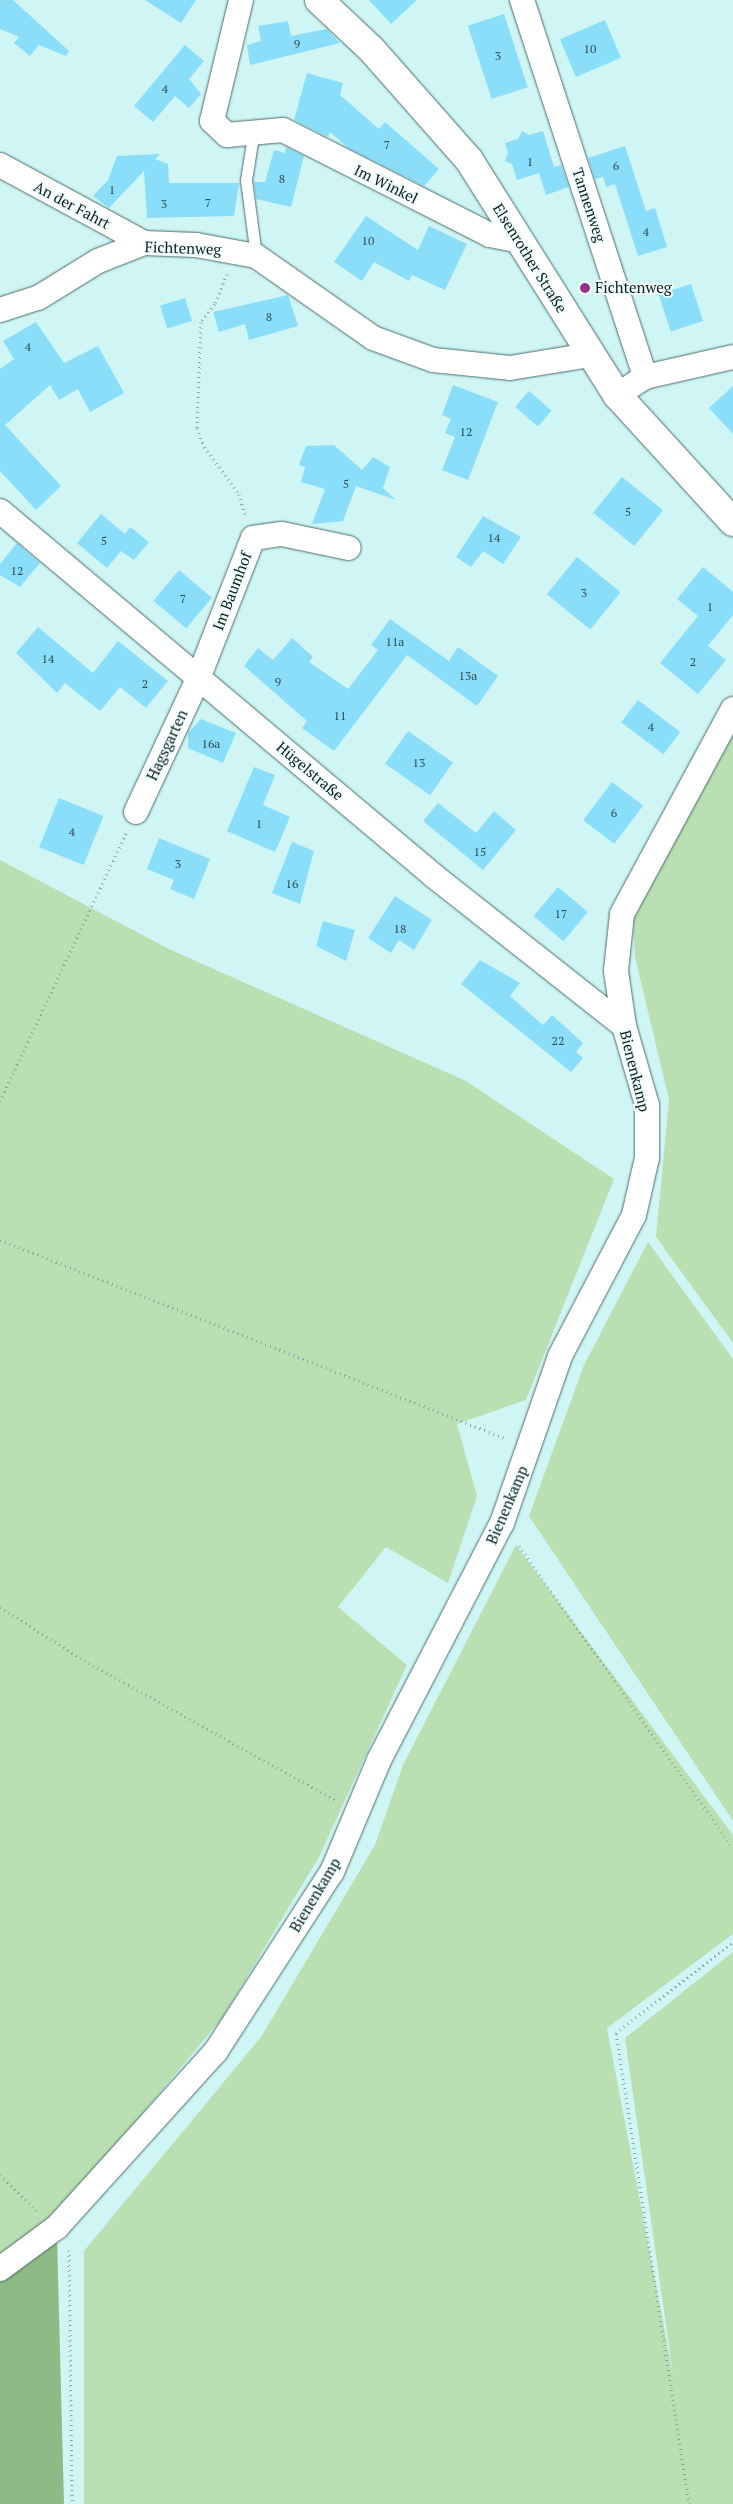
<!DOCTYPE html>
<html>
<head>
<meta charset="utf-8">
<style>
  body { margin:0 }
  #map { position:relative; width:733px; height:2504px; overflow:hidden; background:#d0f5f5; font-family:"PT Serif",serif }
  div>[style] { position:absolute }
  .green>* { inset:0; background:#badfb2 }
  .forest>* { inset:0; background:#8ebb85 }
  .building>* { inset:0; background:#8bdefa; transform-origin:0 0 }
  .path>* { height:3px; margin-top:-1.5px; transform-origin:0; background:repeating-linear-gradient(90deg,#89a5a5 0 1px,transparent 0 5px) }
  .roads { filter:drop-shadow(0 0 1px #4b6c6c) drop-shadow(0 0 1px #4b6c6c) }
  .lane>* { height:11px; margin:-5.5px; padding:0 5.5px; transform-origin:5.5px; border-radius:5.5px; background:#fff }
  .street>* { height:24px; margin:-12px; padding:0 12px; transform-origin:12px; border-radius:12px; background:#fff }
  .secondary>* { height:28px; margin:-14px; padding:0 14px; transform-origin:14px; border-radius:14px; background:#fff }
  .dots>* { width:14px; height:14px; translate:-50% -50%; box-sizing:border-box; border:2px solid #effefd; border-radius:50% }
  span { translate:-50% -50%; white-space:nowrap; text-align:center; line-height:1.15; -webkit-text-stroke:4px #effefd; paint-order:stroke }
  .number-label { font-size:12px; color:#2d4c54 }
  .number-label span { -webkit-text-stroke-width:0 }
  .street-label { font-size:15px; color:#0e1c1c }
  .poi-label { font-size:15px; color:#0e1c1c }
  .left { translate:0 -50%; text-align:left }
</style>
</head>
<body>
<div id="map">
  <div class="green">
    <i style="clip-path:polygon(733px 725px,733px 1343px,656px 1237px,669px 1100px,635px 957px,633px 917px)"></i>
    <i style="clip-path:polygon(0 860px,169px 949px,466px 1081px,614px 1179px,526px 1400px,457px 1424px,477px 1496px,448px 1583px,386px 1547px,338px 1607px,407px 1665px,319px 1857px,223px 2017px,46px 2229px,0 2262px)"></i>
    <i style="clip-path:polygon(648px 1242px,733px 1359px,733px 1821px,529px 1516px,584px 1365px)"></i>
    <i style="clip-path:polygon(516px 1545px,733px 1835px,733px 1934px,607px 2028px,673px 2374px,625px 2038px,733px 1952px,733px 2504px,84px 2504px,84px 2251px,261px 2037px,375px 1845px,403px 1765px)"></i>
  </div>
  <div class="forest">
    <i style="clip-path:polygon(57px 2236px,64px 2504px,0 2504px,0 2278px)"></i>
  </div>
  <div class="building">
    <i style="clip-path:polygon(0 0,13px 0,69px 51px,66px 56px,39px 45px,30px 56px,14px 43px,19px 37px,0 29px)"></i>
    <i style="clip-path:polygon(145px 0,196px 0,181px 23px)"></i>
    <i style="clip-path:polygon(369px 0,417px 0,391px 24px)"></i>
    <i style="left:504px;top:14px;width:77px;height:38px;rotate:72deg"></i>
    <i style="left:605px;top:20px;width:41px;height:49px;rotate:67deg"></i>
    <i style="clip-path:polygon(288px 21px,291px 36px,327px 29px,340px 43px,250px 65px,247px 45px,261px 41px,258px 26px)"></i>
    <i style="clip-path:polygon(185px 45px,204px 61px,189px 79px,201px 94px,189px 108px,175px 96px,153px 122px,134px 106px)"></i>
    <i style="clip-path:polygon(307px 73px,343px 83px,340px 95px,379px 129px,385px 122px,439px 169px,424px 186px,348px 148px,330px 132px,328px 137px,294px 120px)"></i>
    <i style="clip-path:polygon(522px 131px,529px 135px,543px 131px,554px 167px,561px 165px,569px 187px,546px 195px,539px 173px,517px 180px,512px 164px,505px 161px,508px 153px,505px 143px,518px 139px)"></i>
    <i style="clip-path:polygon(625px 146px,646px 211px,655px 208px,667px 247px,638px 256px,615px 184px,606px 187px,603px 177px,595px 179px,588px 158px)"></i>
    <i style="clip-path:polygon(286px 147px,304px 156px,291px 207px,256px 199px,254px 182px,265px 182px,274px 150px,285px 153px)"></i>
    <i style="clip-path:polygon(160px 154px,155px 159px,168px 164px,169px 183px,239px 183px,234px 216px,147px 218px,144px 171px,109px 208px,93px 196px,108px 180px,117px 156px)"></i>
    <i style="clip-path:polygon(366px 216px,418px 250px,429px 226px,467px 244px,445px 290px,412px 275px,409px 281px,374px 262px,362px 281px,334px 262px)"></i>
    <i style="left:691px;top:284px;width:39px;height:34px;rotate:72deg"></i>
    <i style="clip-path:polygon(288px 295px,298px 326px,249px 340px,245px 324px,219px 332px,213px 312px)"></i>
    <i style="left:185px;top:298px;width:24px;height:26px;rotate:73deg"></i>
    <i style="clip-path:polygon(36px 322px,64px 363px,98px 346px,124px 393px,90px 412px,78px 389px,59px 400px,50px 385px,5px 425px,61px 486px,36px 510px,0 471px,0 369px,14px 359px,3px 341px)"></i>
    <i style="clip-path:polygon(453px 385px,498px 402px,468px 480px,442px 470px,455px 437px,445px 433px,451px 419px,442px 415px)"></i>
    <i style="clip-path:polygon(733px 386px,733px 434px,709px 408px)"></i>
    <i style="left:529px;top:391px;width:30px;height:21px;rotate:41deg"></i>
    <i style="clip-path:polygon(334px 445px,362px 470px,373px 457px,390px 467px,383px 488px,396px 500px,356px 486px,343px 521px,312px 524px,325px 489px,301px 482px,305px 467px,299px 465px,306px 446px)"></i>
    <i style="left:622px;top:477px;width:53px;height:46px;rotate:39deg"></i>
    <i style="clip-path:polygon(101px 514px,125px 534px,130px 527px,149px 542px,134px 560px,121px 551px,107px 568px,77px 543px)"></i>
    <i style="clip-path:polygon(483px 516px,521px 537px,503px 564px,483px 551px,471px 567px,456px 557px)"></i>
    <i style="clip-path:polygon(17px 543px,40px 563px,20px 587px,0 575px,0 564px)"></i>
    <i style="left:577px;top:557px;width:56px;height:48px;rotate:39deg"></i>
    <i style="clip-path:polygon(703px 567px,733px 592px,733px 615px,708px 646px,726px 660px,698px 694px,660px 663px,698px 616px,677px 599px)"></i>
    <i style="left:179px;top:570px;width:43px;height:40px;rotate:40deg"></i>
    <i style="clip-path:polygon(390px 619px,449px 661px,458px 647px,498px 676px,477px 706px,407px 655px,334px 751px,302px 728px,307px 721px,244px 666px,258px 648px,273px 660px,292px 638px,313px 657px,309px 662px,348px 689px,378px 650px,371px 645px)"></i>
    <i style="clip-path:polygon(38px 627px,93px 673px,118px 641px,168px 681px,146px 708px,120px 687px,100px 711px,65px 683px,57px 693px,16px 653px)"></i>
    <i style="left:638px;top:700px;width:53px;height:28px;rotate:37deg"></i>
    <i style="clip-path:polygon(201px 719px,236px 733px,223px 763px,188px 748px,188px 733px)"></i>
    <i style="left:408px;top:731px;width:55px;height:40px;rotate:35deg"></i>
    <i style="clip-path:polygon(254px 767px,275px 775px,263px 805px,290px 817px,275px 852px,227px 831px)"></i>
    <i style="left:612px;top:782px;width:39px;height:48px;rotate:37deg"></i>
    <i style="left:59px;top:798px;width:48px;height:53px;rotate:22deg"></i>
    <i style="clip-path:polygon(438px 803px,476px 833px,494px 811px,516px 830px,483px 870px,423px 821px)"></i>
    <i style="clip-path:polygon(159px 838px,210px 859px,194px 899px,170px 889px,174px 880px,147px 869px)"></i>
    <i style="clip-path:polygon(292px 842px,314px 851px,300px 904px,272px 893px)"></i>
    <i style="left:558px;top:887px;width:39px;height:38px;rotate:40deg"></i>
    <i style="clip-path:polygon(395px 896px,432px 920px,414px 950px,399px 940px,391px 953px,368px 938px)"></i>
    <i style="clip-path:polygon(323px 921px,355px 930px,346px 961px,316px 946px)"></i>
    <i style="clip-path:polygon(480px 960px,520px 983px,510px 996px,543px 1025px,552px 1015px,583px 1043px,576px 1052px,583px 1058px,571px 1072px,461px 984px)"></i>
  </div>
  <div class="path">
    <i style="left:227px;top:274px;width:32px;rotate:112deg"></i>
    <i style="left:215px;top:304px;width:23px;rotate:128deg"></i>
    <i style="left:201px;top:322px;width:106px;rotate:92.2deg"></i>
    <i style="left:197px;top:428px;width:20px;rotate:70deg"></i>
    <i style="left:204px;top:447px;width:59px;rotate:53.3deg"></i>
    <i style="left:239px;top:494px;width:22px;rotate:74deg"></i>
    <i style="left:0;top:1101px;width:296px;rotate:-64.8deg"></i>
    <i style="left:0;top:1240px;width:545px;rotate:21.43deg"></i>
    <i style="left:519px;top:1546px;width:370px;rotate:54.7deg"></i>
    <i style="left:0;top:1607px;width:95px;rotate:32.5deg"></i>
    <i style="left:80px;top:1658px;width:294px;rotate:29.1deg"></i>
    <i style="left:0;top:2175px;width:52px;rotate:44.2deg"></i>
    <i style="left:69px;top:2250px;width:254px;rotate:89.3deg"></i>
    <i style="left:689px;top:2504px;width:477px;rotate:-98.8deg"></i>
    <i style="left:616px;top:2033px;width:148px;rotate:-37.9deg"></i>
  </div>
  <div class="roads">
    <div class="lane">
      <i style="left:253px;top:136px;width:45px;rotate:99deg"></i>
      <i style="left:246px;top:180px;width:77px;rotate:82.5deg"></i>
    </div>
    <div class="street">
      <i style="left:241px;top:0;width:124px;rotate:103.5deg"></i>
      <i style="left:212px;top:121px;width:21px;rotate:43deg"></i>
      <i style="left:227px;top:135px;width:56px;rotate:-5.1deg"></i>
      <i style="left:283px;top:130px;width:232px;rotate:26.9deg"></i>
      <i style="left:490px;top:235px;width:31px;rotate:11deg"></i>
      <i style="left:522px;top:0;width:397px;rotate:71.9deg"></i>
      <i style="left:645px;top:377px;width:33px;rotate:147deg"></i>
      <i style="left:0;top:165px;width:164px;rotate:28.4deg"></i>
      <i style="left:0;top:310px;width:40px;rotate:-18deg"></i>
      <i style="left:38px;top:298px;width:70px;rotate:-31.7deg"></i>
      <i style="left:98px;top:261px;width:49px;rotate:-21.4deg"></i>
      <i style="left:144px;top:243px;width:52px;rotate:2.2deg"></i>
      <i style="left:196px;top:245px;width:61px;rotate:10.4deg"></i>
      <i style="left:256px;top:256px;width:143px;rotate:35deg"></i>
      <i style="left:373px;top:338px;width:64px;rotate:20.1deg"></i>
      <i style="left:433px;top:360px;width:77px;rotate:5.9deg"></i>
      <i style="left:510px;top:368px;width:80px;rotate:-9.3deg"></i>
      <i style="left:645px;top:377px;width:90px;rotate:-12.8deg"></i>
      <i style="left:0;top:511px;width:567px;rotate:40.06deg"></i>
      <i style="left:434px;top:876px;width:242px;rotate:38.3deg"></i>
      <i style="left:136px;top:812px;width:147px;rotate:-65deg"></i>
      <i style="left:198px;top:679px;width:151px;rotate:-68.7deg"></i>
      <i style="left:253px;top:538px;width:29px;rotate:-8deg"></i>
      <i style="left:282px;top:534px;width:68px;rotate:11.8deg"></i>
      <i style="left:0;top:2269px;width:71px;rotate:-36.4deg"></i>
      <i style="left:57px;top:2227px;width:237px;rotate:-47.9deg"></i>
      <i style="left:216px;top:2051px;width:213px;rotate:-57.1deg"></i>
      <i style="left:332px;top:1872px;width:121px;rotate:-67.2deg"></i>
      <i style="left:379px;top:1760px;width:267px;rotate:-62.6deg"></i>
      <i style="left:502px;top:1523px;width:177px;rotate:-70.8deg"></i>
      <i style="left:560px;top:1356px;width:159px;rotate:-62.3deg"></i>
      <i style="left:634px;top:1215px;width:58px;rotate:-77.2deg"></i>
      <i style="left:647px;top:1158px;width:53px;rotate:-90deg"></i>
      <i style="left:647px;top:1105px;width:82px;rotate:-106.2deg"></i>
      <i style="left:624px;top:1026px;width:56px;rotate:-98.3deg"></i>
      <i style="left:616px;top:971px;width:57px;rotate:-84deg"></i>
      <i style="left:622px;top:914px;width:233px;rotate:-61.6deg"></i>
    </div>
    <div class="secondary">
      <i style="left:319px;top:0;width:73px;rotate:43.3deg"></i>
      <i style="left:372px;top:50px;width:147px;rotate:48.6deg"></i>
      <i style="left:469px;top:160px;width:278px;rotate:57.8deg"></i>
      <i style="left:617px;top:395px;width:172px;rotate:47.6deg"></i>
    </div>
  </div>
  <div class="dots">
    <i style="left:585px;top:288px;background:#982e90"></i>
  </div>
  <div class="number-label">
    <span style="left:297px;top:44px">9</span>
    <span style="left:590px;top:49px">10</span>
    <span style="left:498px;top:56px">3</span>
    <span style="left:165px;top:89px">4</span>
    <span style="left:387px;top:145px">7</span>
    <span style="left:530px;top:162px">1</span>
    <span style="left:616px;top:166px">6</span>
    <span style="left:282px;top:179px">8</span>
    <span style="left:112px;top:190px">1</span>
    <span style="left:208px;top:203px">7</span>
    <span style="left:164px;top:204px">3</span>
    <span style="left:646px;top:232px">4</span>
    <span style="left:368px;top:241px">10</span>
    <span style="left:269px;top:317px">8</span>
    <span style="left:28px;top:347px">4</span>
    <span style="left:466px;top:432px">12</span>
    <span style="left:346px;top:484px">5</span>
    <span style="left:628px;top:512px">5</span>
    <span style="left:494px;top:538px">14</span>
    <span style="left:104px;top:541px">5</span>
    <span style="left:17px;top:571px">12</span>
    <span style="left:584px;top:593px">3</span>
    <span style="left:183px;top:599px">7</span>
    <span style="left:710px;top:607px">1</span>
    <span style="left:395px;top:642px">11a</span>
    <span style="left:48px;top:659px">14</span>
    <span style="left:693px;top:662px">2</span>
    <span style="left:468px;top:676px">13a</span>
    <span style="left:278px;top:682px">9</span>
    <span style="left:145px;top:684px">2</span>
    <span style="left:340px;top:716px">11</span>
    <span style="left:651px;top:727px">4</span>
    <span style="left:211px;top:744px">16a</span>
    <span style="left:419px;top:763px">13</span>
    <span style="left:614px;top:813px">6</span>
    <span style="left:259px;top:824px">1</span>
    <span style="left:72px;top:832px">4</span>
    <span style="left:480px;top:852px">15</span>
    <span style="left:178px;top:864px">3</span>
    <span style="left:292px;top:884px">16</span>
    <span style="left:561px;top:914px">17</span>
    <span style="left:400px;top:929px">18</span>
    <span style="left:558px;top:1041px">22</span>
  </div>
  <div class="street-label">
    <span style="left:386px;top:184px;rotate:26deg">Im Winkel</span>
    <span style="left:72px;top:205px;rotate:28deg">An der Fahrt</span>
    <span style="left:589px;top:205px;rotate:72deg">Tannenweg</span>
    <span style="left:183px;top:248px;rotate:2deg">Fichtenweg</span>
    <span style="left:530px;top:258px;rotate:58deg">Elsenrother Straße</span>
    <span style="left:232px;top:591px;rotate:-69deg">Im Baumhof</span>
    <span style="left:167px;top:745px;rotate:-65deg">Hagsgarten</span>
    <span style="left:310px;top:771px;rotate:40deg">Hügelstraße</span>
    <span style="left:635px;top:1071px;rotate:76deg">Bienenkamp</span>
    <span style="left:507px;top:1505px;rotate:-67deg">Bienenkamp</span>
    <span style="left:315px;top:1895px;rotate:-59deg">Bienenkamp</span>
  </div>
  <div class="poi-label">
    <span class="left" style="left:595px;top:288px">Fichtenweg</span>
  </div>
</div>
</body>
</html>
